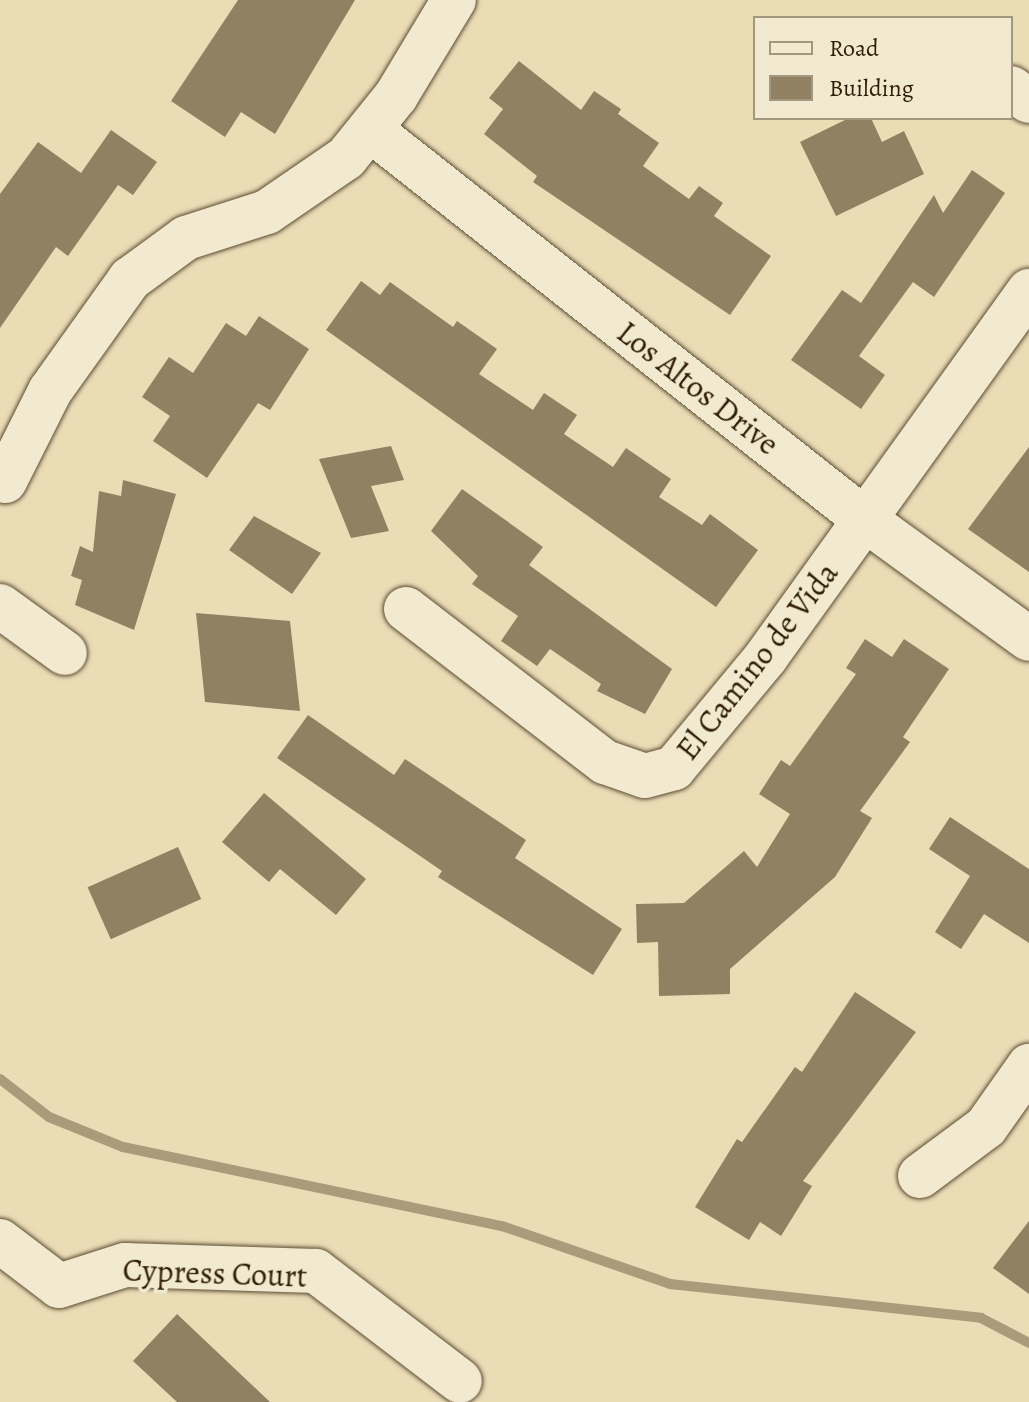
<!DOCTYPE html>
<html>
<head>
<meta charset="utf-8">
<style>
  body { margin:0 }
  #map { position:relative; width:1029px; height:1402px; overflow:hidden; background:#eaddb6; font-family:Alegreya,serif }
  div>[style] { position:absolute }
  .stream>* { height:10px; margin:-5px; padding:0 5px; transform-origin:5px; border-radius:5px; background:#aa9c7b }
  .building>* { inset:0; background:#908162; transform-origin:0 0 }
  .roads { filter:drop-shadow(0 0 2px #5e4d34) drop-shadow(0 0 2px #5e4d34) }
  .minor>* { height:44px; margin:-22px; padding:0 22px; transform-origin:22px; border-radius:22px; background:#f1e9d0 }
  span { translate:-50% -50%; white-space:nowrap; text-align:center; line-height:1.15; -webkit-text-stroke:7px #f1e9d0; paint-order:stroke }
  .street-label { font-size:32px; color:#2f1d08 }
  .legend { position:absolute; left:753px; top:16px; width:260px; height:104px; box-sizing:border-box; background:#f1e9d0; border:2px solid #a39780; margin:0; padding:10px 14px; list-style:none; font-size:24px; color:#2f1d08 }
  .legend li { display:flex; align-items:center; gap:16px; height:40px }
  .legend b { width:40px; border:2px solid #a39780 }
</style>
</head>
<body>
<div id="map">
  <div class="stream">
    <i style="left:0;top:1079px;width:62px;rotate:37.8deg"></i>
    <i style="left:49px;top:1117px;width:80px;rotate:22.1deg"></i>
    <i style="left:123px;top:1147px;width:387px;rotate:11.8deg"></i>
    <i style="left:502px;top:1226px;width:178px;rotate:19deg"></i>
    <i style="left:670px;top:1284px;width:313px;rotate:6.2deg"></i>
    <i style="left:981px;top:1318px;width:54px;rotate:27.5deg"></i>
  </div>
  <div class="building">
    <i style="clip-path:polygon(238px 0,355px 0,275px 134px,241px 112px,225px 137px,171px 101px)"></i>
    <i style="clip-path:polygon(519px 61px,581px 110px,594px 91px,621px 109px,618px 114px,659px 143px,643px 166px,689px 199px,699px 186px,723px 203px,714px 216px,771px 256px,730px 315px,533px 182px,537px 176px,484px 134px,503px 109px,489px 98px)"></i>
    <i style="clip-path:polygon(849px 118px,871px 118px,882px 142px,904px 131px,924px 174px,836px 216px,800px 142px)"></i>
    <i style="clip-path:polygon(111px 130px,157px 162px,133px 195px,118px 185px,68px 256px,56px 247px,0 328px,0 194px,38px 142px,81px 173px)"></i>
    <i style="clip-path:polygon(972px 170px,1005px 193px,934px 297px,913px 282px,859px 356px,885px 375px,861px 409px,791px 360px,842px 290px,861px 303px,934px 195px,943px 213px)"></i>
    <i style="clip-path:polygon(361px 281px,380px 295px,390px 282px,453px 327px,457px 321px,497px 349px,479px 374px,533px 410px,544px 393px,577px 415px,564px 434px,613px 467px,626px 448px,671px 479px,659px 497px,702px 525px,710px 514px,758px 550px,716px 607px,326px 330px)"></i>
    <i style="clip-path:polygon(259px 316px,309px 349px,270px 410px,258px 403px,207px 478px,153px 441px,170px 416px,142px 397px,169px 357px,193px 373px,226px 323px,246px 336px)"></i>
    <i style="clip-path:polygon(391px 446px,404px 480px,371px 486px,389px 531px,351px 538px,319px 459px)"></i>
    <i style="clip-path:polygon(1029px 447px,1029px 572px,968px 529px)"></i>
    <i style="clip-path:polygon(123px 480px,176px 494px,134px 630px,75px 605px,82px 580px,71px 576px,80px 546px,93px 552px,99px 491px,121px 496px)"></i>
    <i style="clip-path:polygon(462px 489px,543px 547px,529px 565px,672px 669px,645px 714px,597px 691px,601px 684px,550px 649px,537px 666px,501px 641px,518px 616px,472px 584px,478px 576px,431px 531px)"></i>
    <i style="clip-path:polygon(254px 516px,321px 553px,292px 594px,229px 550px)"></i>
    <i style="clip-path:polygon(196px 613px,290px 621px,300px 711px,205px 702px)"></i>
    <i style="clip-path:polygon(865px 639px,892px 657px,904px 639px,949px 669px,903px 737px,910px 742px,860px 811px,872px 818px,835px 877px,730px 969px,730px 994px,659px 996px,658px 942px,637px 943px,636px 904px,684px 903px,744px 851px,757px 867px,790px 814px,759px 794px,781px 760px,790px 766px,856px 674px,846px 668px)"></i>
    <i style="clip-path:polygon(308px 715px,394px 775px,405px 759px,526px 840px,515px 858px,622px 929px,593px 975px,438px 877px,442px 871px,277px 758px)"></i>
    <i style="clip-path:polygon(264px 793px,366px 879px,336px 915px,280px 869px,269px 882px,222px 842px)"></i>
    <i style="clip-path:polygon(950px 817px,1029px 869px,1029px 943px,984px 914px,961px 949px,935px 932px,970px 876px,929px 849px)"></i>
    <i style="left:178px;top:847px;width:57px;height:99px;rotate:66deg"></i>
    <i style="clip-path:polygon(855px 992px,916px 1032px,803px 1181px,812px 1186px,781px 1236px,760px 1222px,749px 1240px,695px 1207px,737px 1139px,742px 1142px,795px 1067px,802px 1072px)"></i>
    <i style="clip-path:polygon(1029px 1221px,1029px 1294px,993px 1268px)"></i>
    <i style="clip-path:polygon(177px 1314px,270px 1402px,177px 1402px,133px 1361px)"></i>
  </div>
  <div class="roads">
    <div class="minor">
      <i style="left:1011px;top:88px;width:22px;rotate:36deg"></i>
      <i style="left:372px;top:131px;width:627px;rotate:38.26deg"></i>
      <i style="left:864px;top:519px;width:204px;rotate:36deg"></i>
      <i style="left:5px;top:481px;width:101px;rotate:-63.4deg"></i>
      <i style="left:50px;top:391px;width:138px;rotate:-54.5deg"></i>
      <i style="left:130px;top:279px;width:69px;rotate:-36.2deg"></i>
      <i style="left:186px;top:238px;width:85px;rotate:-17.8deg"></i>
      <i style="left:267px;top:212px;width:96px;rotate:-34.4deg"></i>
      <i style="left:346px;top:158px;width:80px;rotate:-51.1deg"></i>
      <i style="left:396px;top:96px;width:112px;rotate:-58.9deg"></i>
      <i style="left:0;top:606px;width:80px;rotate:35.9deg"></i>
      <i style="left:406px;top:609px;width:251px;rotate:37.6deg"></i>
      <i style="left:605px;top:762px;width:42px;rotate:19.3deg"></i>
      <i style="left:645px;top:776px;width:30px;rotate:-15deg"></i>
      <i style="left:674px;top:768px;width:144px;rotate:-50.3deg"></i>
      <i style="left:766px;top:657px;width:451px;rotate:-54.3deg"></i>
      <i style="left:920px;top:1176px;width:82px;rotate:-36.6deg"></i>
      <i style="left:986px;top:1127px;width:75px;rotate:-54.8deg"></i>
      <i style="left:0;top:1241px;width:74px;rotate:37.3deg"></i>
      <i style="left:59px;top:1286px;width:69px;rotate:-17.7deg"></i>
      <i style="left:125px;top:1265px;width:191px;rotate:1.8deg"></i>
      <i style="left:316px;top:1271px;width:181px;rotate:37.4deg"></i>
    </div>
  </div>
  <div class="street-label">
    <span style="left:698px;top:388px;rotate:38deg">Los Altos Drive</span>
    <span style="left:757px;top:661px;rotate:-52deg">El Camino de Vida</span>
    <span style="left:215px;top:1273px;rotate:2deg">Cypress Court</span>
  </div>
  <ul class="legend">
  <li><b style="height:10px;background:#f1e9d0"></b>Road</li>
  <li><b style="height:22px;background:#908162"></b>Building</li>
  </ul>
</div>
</body>
</html>
